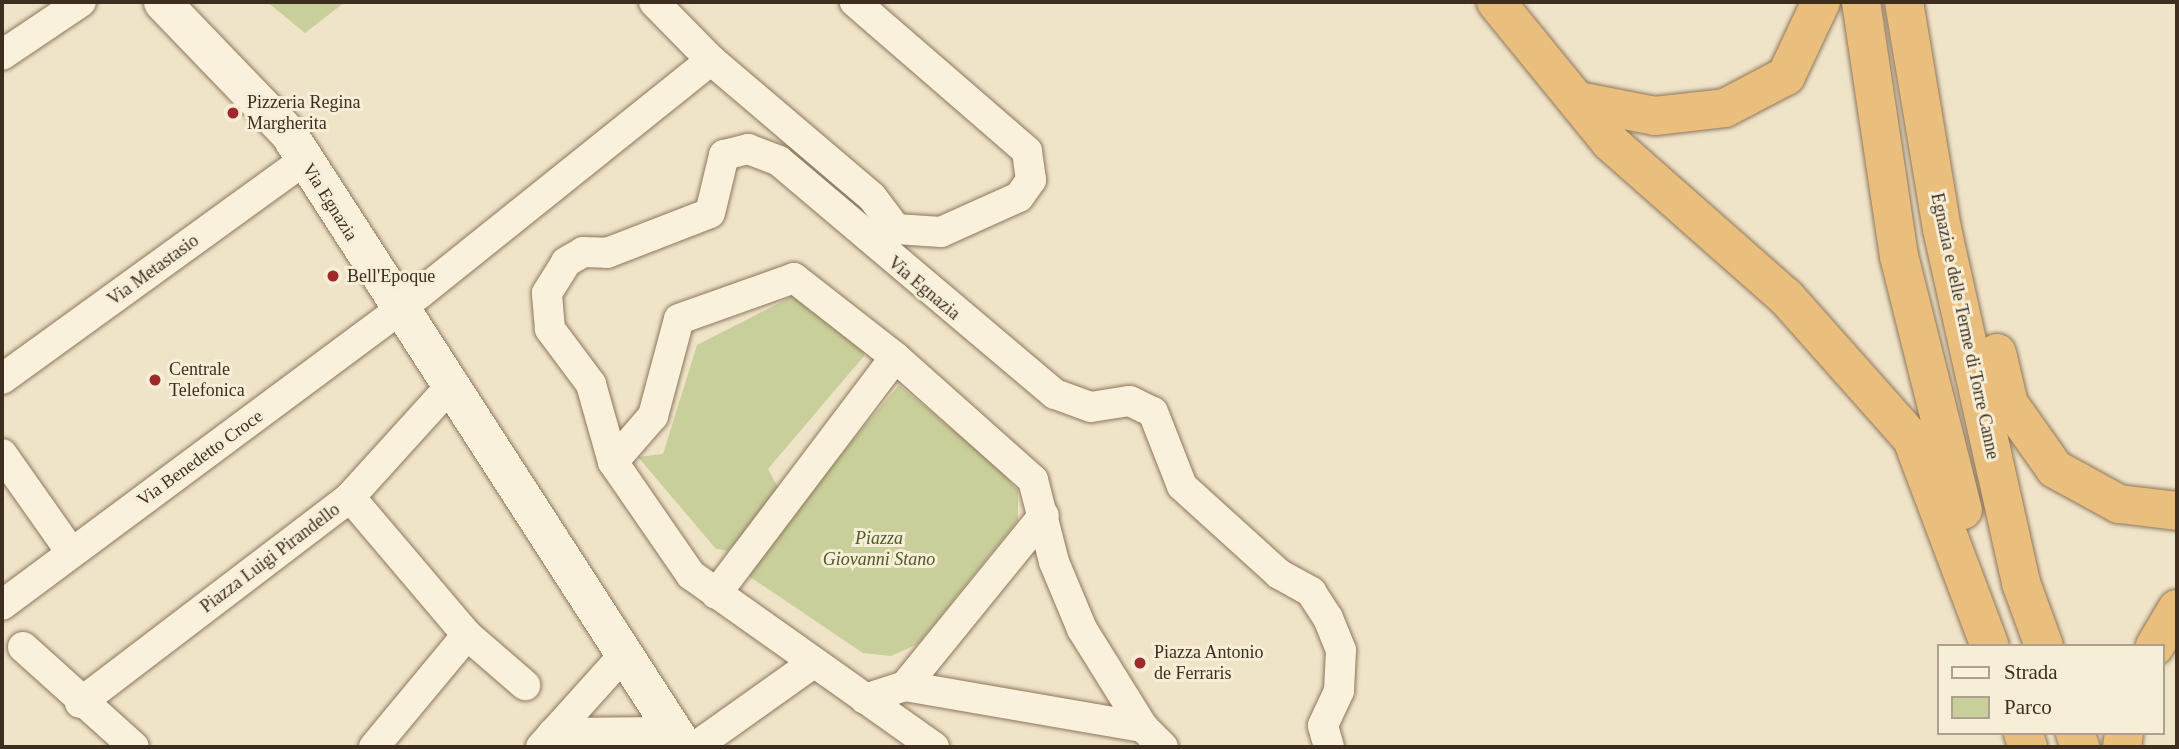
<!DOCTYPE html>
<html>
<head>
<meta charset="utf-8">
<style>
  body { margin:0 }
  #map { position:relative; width:2179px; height:749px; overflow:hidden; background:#f0e4c8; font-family:"Times New Roman",serif }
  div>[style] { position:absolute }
  .green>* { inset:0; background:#c9cf9b }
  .roads { filter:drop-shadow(0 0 2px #8d765c) drop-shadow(0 0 2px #8d765c) }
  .minor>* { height:30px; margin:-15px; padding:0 15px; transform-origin:15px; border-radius:15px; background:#faf1dc }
  .tertiary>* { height:37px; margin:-18.5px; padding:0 18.5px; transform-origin:18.5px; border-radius:18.5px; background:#faf1dc }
  .trunk>* { height:38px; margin:-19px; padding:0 19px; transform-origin:19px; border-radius:19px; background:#eabe7c }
  .dots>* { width:19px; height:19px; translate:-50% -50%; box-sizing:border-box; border:4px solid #f7eed8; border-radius:50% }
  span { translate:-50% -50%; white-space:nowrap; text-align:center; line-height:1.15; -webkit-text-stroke:6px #f7eed8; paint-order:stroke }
  .poi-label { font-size:18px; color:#3d2e20 }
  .left { translate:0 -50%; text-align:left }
  .street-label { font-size:18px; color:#3d2e20 }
  .park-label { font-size:18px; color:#4d5a26; font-style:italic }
  .frame { position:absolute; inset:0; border:4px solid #3d2e20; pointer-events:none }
  .legend { position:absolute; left:1937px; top:644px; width:228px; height:91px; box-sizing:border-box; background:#f7eed8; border:2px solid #ada18e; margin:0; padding:9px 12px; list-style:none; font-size:21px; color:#3d2e20 }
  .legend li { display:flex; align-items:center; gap:14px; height:35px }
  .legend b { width:35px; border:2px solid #ada18e }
</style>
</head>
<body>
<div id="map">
  <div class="green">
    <i style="clip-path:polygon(267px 2px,345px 2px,305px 33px)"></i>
    <i style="clip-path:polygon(797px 294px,863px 345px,864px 356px,768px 469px,780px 491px,728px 551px,716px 549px,638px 457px,663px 454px,697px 345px)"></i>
    <i style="clip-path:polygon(899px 385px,999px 468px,1018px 491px,1018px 520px,918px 644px,891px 656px,863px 653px,750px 577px,746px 567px)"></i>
  </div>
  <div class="roads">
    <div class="minor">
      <i style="left:654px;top:2px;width:81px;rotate:45.5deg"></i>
      <i style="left:711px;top:60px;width:211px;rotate:40.4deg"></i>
      <i style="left:872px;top:197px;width:40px;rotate:53deg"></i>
      <i style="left:896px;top:229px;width:45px;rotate:3.8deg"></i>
      <i style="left:941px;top:232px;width:85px;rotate:-24.2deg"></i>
      <i style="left:1019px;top:197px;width:21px;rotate:-55deg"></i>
      <i style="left:1031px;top:180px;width:29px;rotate:-98deg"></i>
      <i style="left:1027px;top:151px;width:228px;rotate:-139.1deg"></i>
      <i style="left:2px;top:55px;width:95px;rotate:-33.9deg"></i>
      <i style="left:2px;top:379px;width:373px;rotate:-35.9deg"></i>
      <i style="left:2px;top:454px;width:120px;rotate:54.9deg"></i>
      <i style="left:613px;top:462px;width:61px;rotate:-49deg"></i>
      <i style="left:653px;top:416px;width:100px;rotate:-75deg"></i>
      <i style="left:679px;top:319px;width:122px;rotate:-19.6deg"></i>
      <i style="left:794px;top:278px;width:128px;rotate:38deg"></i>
      <i style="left:895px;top:357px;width:185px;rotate:41.7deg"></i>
      <i style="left:1033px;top:480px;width:85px;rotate:75.6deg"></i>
      <i style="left:1054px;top:562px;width:73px;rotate:67.3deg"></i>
      <i style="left:1082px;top:629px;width:115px;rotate:58.1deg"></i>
      <i style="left:350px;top:497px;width:181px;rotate:49.7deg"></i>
      <i style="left:467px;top:635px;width:77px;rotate:40.8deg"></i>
      <i style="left:716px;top:594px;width:297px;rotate:-52.9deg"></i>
      <i style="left:2px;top:605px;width:493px;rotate:-36.6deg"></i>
      <i style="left:398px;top:311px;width:401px;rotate:-38.7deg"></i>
      <i style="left:23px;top:647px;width:149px;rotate:42deg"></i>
      <i style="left:905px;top:686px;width:220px;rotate:-50.9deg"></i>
      <i style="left:865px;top:699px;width:42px;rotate:-18deg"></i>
      <i style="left:905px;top:686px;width:242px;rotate:9.8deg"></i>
      <i style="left:1143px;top:727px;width:28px;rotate:45deg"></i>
      <i style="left:80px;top:703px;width:340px;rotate:-37.3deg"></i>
      <i style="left:350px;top:497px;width:146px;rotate:-47.8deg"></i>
      <i style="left:553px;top:733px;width:120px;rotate:-0.5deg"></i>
      <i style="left:374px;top:747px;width:146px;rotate:-50.3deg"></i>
      <i style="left:541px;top:747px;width:120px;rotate:-48deg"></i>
      <i style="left:695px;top:747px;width:145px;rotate:-35.4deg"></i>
      <i style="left:934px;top:747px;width:298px;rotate:-144.7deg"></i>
      <i style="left:691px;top:575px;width:137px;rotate:-124.6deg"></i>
      <i style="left:613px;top:462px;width:81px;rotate:-105.8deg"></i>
      <i style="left:591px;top:384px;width:69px;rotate:-126.7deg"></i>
      <i style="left:550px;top:329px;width:36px;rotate:-95deg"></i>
      <i style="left:547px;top:293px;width:36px;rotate:-58deg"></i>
      <i style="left:566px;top:262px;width:20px;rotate:-30deg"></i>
      <i style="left:583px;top:252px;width:24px;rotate:2deg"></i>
      <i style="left:607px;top:253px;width:110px;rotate:-21.2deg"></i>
      <i style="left:710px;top:213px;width:60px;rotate:-76.4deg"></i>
      <i style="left:724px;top:155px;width:25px;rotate:-14deg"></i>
      <i style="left:748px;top:149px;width:33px;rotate:21deg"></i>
      <i style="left:779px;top:161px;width:361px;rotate:40.2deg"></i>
      <i style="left:1055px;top:394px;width:38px;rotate:20deg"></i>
      <i style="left:1091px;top:407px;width:39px;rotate:-9deg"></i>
      <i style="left:1130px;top:401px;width:25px;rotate:26deg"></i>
      <i style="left:1153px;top:412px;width:79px;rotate:68.6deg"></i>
      <i style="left:1182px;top:486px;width:131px;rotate:42.2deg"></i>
      <i style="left:1279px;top:574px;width:37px;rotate:29deg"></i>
      <i style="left:1311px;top:592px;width:31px;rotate:57deg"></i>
      <i style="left:1328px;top:618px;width:35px;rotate:68deg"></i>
      <i style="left:1341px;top:650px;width:41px;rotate:92.8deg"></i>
      <i style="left:1339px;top:691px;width:38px;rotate:115deg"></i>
      <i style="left:1323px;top:726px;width:22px;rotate:74deg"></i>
    </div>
    <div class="tertiary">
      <i style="left:162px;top:2px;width:182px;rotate:46.1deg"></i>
      <i style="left:288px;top:133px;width:731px;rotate:57.18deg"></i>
    </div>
    <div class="trunk">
      <i style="left:1496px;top:2px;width:181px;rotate:50.8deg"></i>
      <i style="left:1610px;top:142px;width:235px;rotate:41.4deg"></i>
      <i style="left:1786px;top:297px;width:190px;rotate:48.4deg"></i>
      <i style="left:1912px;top:439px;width:221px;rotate:69.4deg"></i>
      <i style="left:1861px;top:2px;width:257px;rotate:81.5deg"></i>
      <i style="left:1899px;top:256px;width:262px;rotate:75.9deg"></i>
      <i style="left:1904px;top:2px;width:230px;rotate:80.5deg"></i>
      <i style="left:1942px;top:229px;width:363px;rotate:77.4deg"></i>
      <i style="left:2021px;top:583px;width:67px;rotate:69.9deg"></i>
      <i style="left:1578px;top:101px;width:78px;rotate:11deg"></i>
      <i style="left:1655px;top:116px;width:70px;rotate:-6.5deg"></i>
      <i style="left:1725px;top:108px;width:69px;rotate:-27.7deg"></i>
      <i style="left:1786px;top:76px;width:82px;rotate:-64.7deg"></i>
      <i style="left:1997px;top:353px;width:52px;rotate:76.8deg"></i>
      <i style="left:2009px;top:404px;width:80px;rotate:54.7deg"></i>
      <i style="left:2055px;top:469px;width:73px;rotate:28.7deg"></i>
      <i style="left:2119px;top:504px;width:58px;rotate:6.9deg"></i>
      <i style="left:2155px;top:646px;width:43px;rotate:-59.3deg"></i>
      <i style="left:2023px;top:733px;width:15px;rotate:70deg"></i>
      <i style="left:2075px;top:733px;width:15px;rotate:70deg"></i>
      <i style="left:2122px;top:747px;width:14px;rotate:-82deg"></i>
    </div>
  </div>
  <div class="dots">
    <i style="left:233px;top:113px;background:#9e2a2b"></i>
    <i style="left:333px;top:276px;background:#9e2a2b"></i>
    <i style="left:155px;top:380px;background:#9e2a2b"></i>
    <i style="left:1140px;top:663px;background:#9e2a2b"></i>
  </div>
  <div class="poi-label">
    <span class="left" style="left:247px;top:113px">Pizzeria Regina<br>Margherita</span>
    <span class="left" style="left:347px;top:276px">Bell'Epoque</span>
    <span class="left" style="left:169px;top:380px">Centrale<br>Telefonica</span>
    <span class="left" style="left:1154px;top:663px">Piazza Antonio<br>de Ferraris</span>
  </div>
  <div class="street-label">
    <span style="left:330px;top:202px;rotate:58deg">Via Egnazia</span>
    <span style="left:153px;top:270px;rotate:-36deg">Via Metastasio</span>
    <span style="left:924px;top:288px;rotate:40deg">Via Egnazia</span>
    <span style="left:1965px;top:326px;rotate:78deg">Egnazia e delle Terme di Torre Canne</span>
    <span style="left:200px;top:458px;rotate:-36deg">Via Benedetto Croce</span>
    <span style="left:270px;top:558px;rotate:-37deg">Piazza Luigi Pirandello</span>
  </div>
  <div class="park-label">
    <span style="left:879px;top:549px">Piazza<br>Giovanni Stano</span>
  </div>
  <div class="frame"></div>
  <ul class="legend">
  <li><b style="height:9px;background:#faf1dc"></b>Strada</li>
  <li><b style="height:19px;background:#c9cf9b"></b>Parco</li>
  </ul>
</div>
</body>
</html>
